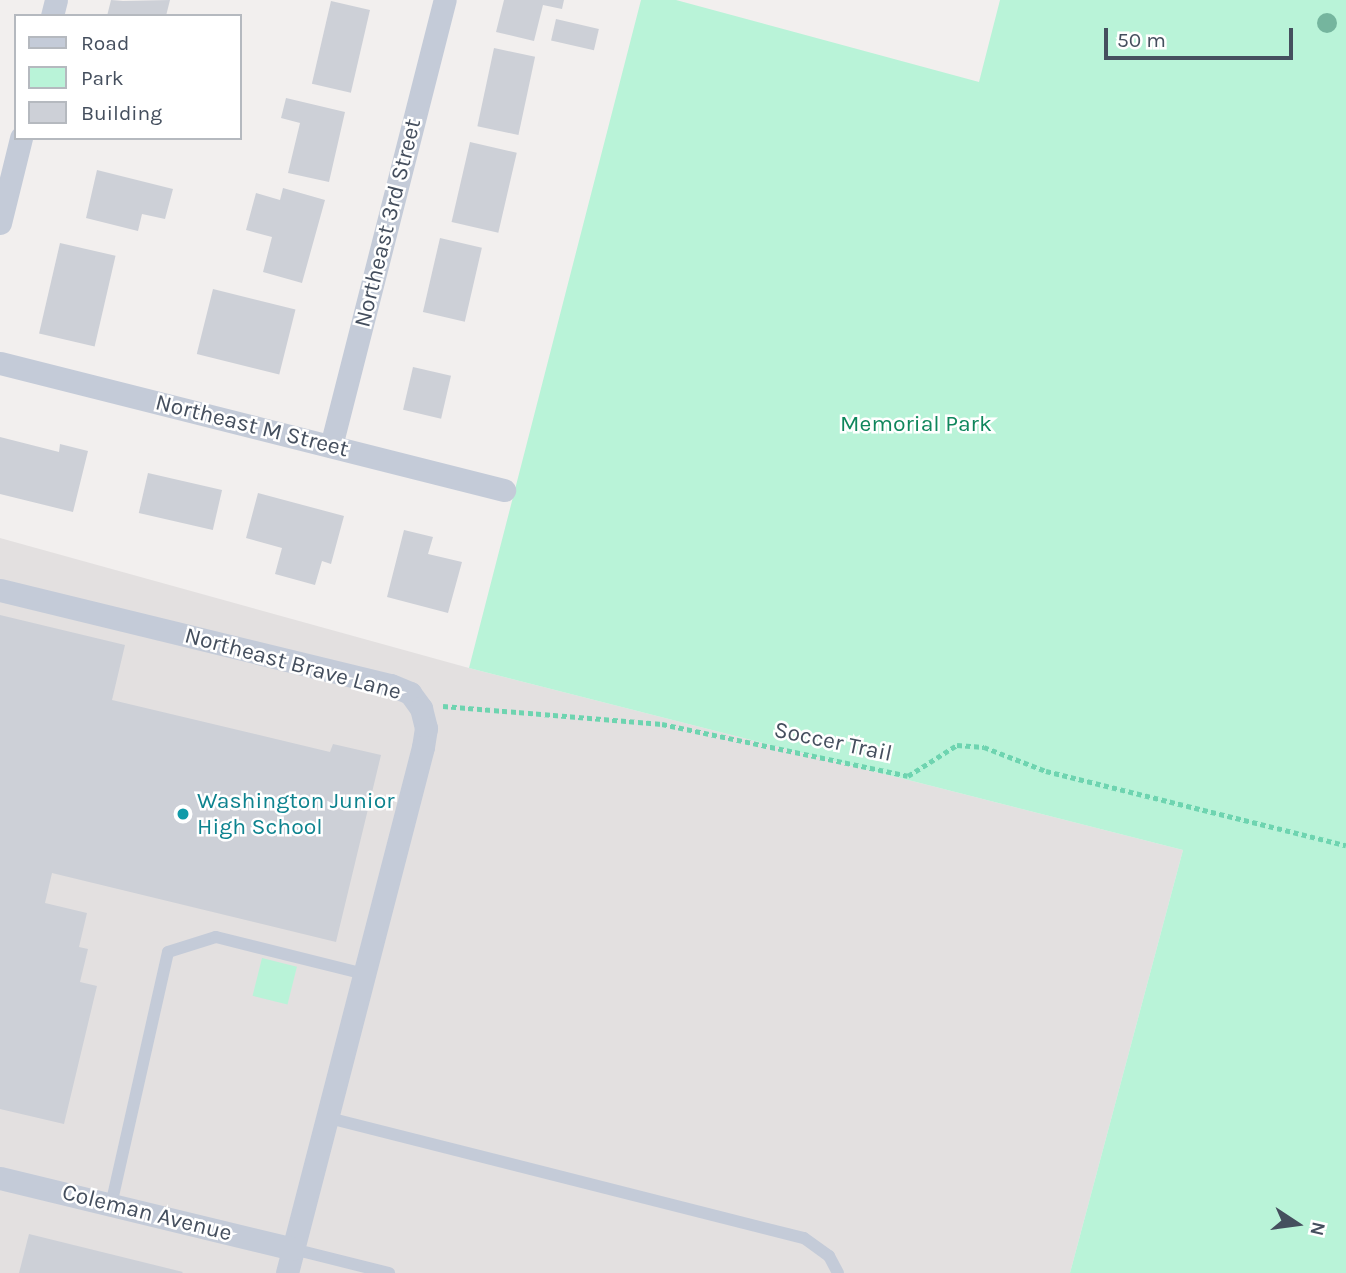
<!DOCTYPE html>
<html>
<head>
<meta charset="utf-8">
<style>
  body { margin:0 }
  #map { position:relative; width:1346px; height:1273px; overflow:hidden; background:#f2efee; font-family:Karla,sans-serif }
  div>[style] { position:absolute }
  .education>* { inset:0; background:#e3e0e0 }
  .green>* { inset:0; background:#b9f3d8; transform-origin:0 0 }
  .building>* { inset:0; background:#cdd0d7; transform-origin:0 0 }
  .path>* { height:4.5px; margin-top:-2.25px; transform-origin:0; background:repeating-linear-gradient(90deg,#6ed4b0 0 5px,transparent 0 8.5px) }
  .service>* { height:12px; margin:-6px; padding:0 6px; transform-origin:6px; border-radius:6px; background:#c4cbd8 }
  .minor>* { height:23px; margin:-11.5px; padding:0 11.5px; transform-origin:11.5px; border-radius:11.5px; background:#c4cbd8 }
  .trees>* { width:20px; height:20px; margin:-10px; border-radius:50%; background:#75b59e }
  .dots>* { width:19px; height:19px; translate:-50% -50%; box-sizing:border-box; border:4px solid #fff; border-radius:50% }
  span { translate:-50% -50%; white-space:nowrap; text-align:center; line-height:1.15; -webkit-text-stroke:5px #fff; paint-order:stroke }
  .street-label { font-size:23px; color:#454f5e }
  .park-label { font-size:23px; color:#0f865c }
  .culture-label { font-size:23px; color:#0d838f }
  .left { translate:0 -50%; text-align:left }
  .legend { position:absolute; left:14px; top:14px; width:228px; height:126px; box-sizing:border-box; background:#fff; border:2px solid #b5b9bf; margin:0; padding:9px 12px; list-style:none; font-size:21px; color:#454f5e }
  .legend li { display:flex; align-items:center; gap:14px; height:35px }
  .legend b { width:35px; border:2px solid #b5b9bf }
  .north { position:absolute; left:1262px; top:1189px; width:70px; height:70px; -webkit-text-stroke:5px #fff; paint-order:stroke; rotate:103deg; font-size:19px; font-weight:700; line-height:28px; text-align:center; color:#454f5e }
  .north::after { content:''; display:block; margin:auto; width:24px; height:32px; background:#454f5e; clip-path:polygon(50% 0,100% 100%,50% 72%,0 100%) }
  .scale { position:absolute; left:1104px; top:28px; width:189px; height:32px; box-sizing:border-box; border:4px solid #454f5e; border-top:0; padding-left:9px; font-size:21px; line-height:24px; white-space:nowrap; color:#454f5e; -webkit-text-stroke:5px #fff; paint-order:stroke }
</style>
</head>
<body>
<div id="map">
  <div class="education">
    <i style="clip-path:polygon(0 538px,469px 668px,1183px 850px,1070px 1273px,0 1273px)"></i>
  </div>
  <div class="green">
    <i style="clip-path:polygon(641px 0,676px 0,979px 82px,1000px 0,1346px 0,1346px 1273px,1070px 1273px,1183px 850px,469px 668px)"></i>
    <i style="left:262px;top:958px;width:36px;height:39px;rotate:14deg"></i>
  </div>
  <div class="building">
    <i style="clip-path:polygon(111px 0,123px 1px,170px 0,166px 16px,107px 16px)"></i>
    <i style="clip-path:polygon(504px 0,564px 0,562px 9px,543px 5px,534px 41px,496px 32px)"></i>
    <i style="left:331px;top:1px;width:40px;height:85px;rotate:13deg"></i>
    <i style="left:556px;top:19px;width:44px;height:22px;rotate:13deg"></i>
    <i style="left:494px;top:48px;width:42px;height:80px;rotate:12deg"></i>
    <i style="clip-path:polygon(286px 98px,345px 112px,329px 182px,288px 173px,300px 123px,281px 118px)"></i>
    <i style="left:470px;top:142px;width:48px;height:82px;rotate:13deg"></i>
    <i style="clip-path:polygon(97px 170px,173px 189px,165px 219px,142px 214px,138px 231px,86px 218px)"></i>
    <i style="clip-path:polygon(283px 188px,325px 200px,302px 283px,263px 272px,272px 237px,246px 230px,256px 193px,280px 200px)"></i>
    <i style="left:440px;top:238px;width:43px;height:76px;rotate:13deg"></i>
    <i style="left:60px;top:243px;width:57px;height:93px;rotate:13deg"></i>
    <i style="left:213px;top:289px;width:85px;height:67px;rotate:14deg"></i>
    <i style="left:413px;top:367px;width:39px;height:44px;rotate:13deg"></i>
    <i style="clip-path:polygon(0 437px,59px 452px,60px 444px,88px 451px,73px 512px,0 494px)"></i>
    <i style="left:148px;top:473px;width:76px;height:41px;rotate:13deg"></i>
    <i style="clip-path:polygon(258px 493px,344px 516px,331px 564px,322px 561px,315px 585px,275px 574px,282px 548px,246px 538px)"></i>
    <i style="clip-path:polygon(404px 530px,433px 537px,428px 554px,462px 562px,448px 613px,387px 597px)"></i>
    <i style="clip-path:polygon(0 615px,125px 645px,112px 700px,330px 752px,333px 744px,381px 755px,336px 942px,52px 873px,45px 903px,87px 913px,79px 947px,88px 949px,80px 982px,97px 986px,64px 1124px,0 1109px)"></i>
    <i style="clip-path:polygon(29px 1234px,183px 1272px,182px 1273px,19px 1273px)"></i>
  </div>
  <div class="path">
    <i style="left:443px;top:706px;width:220px;rotate:4.7deg"></i>
    <i style="left:662px;top:724px;width:251px;rotate:11.9deg"></i>
    <i style="left:908px;top:776px;width:58px;rotate:-32.3deg"></i>
    <i style="left:957px;top:745px;width:27px;rotate:4deg"></i>
    <i style="left:984px;top:747px;width:66px;rotate:21.2deg"></i>
    <i style="left:1046px;top:771px;width:309px;rotate:13.9deg"></i>
  </div>
  <div class="service">
    <i style="left:325px;top:1117px;width:494px;rotate:14.2deg"></i>
    <i style="left:804px;top:1238px;width:31px;rotate:36deg"></i>
    <i style="left:829px;top:1256px;width:19px;rotate:62deg"></i>
    <i style="left:111px;top:1205px;width:259px;rotate:-77.3deg"></i>
    <i style="left:168px;top:952px;width:50px;rotate:-17.4deg"></i>
    <i style="left:216px;top:937px;width:153px;rotate:14deg"></i>
    <i style="left:293px;top:1249px;width:99px;rotate:14deg"></i>
  </div>
  <div class="minor">
    <i style="left:52px;top:16px;width:16px;rotate:-76deg"></i>
    <i style="left:0;top:223px;width:88px;rotate:-76.1deg"></i>
    <i style="left:0;top:363px;width:520px;rotate:14.14deg"></i>
    <i style="left:331px;top:446px;width:460px;rotate:-75.7deg"></i>
    <i style="left:0;top:590px;width:402px;rotate:13.7deg"></i>
    <i style="left:391px;top:685px;width:21px;rotate:23deg"></i>
    <i style="left:410px;top:693px;width:19px;rotate:54deg"></i>
    <i style="left:421px;top:708px;width:21px;rotate:76deg"></i>
    <i style="left:426px;top:728px;width:19px;rotate:99deg"></i>
    <i style="left:423px;top:747px;width:543px;rotate:104.5deg"></i>
    <i style="left:0;top:1178px;width:301px;rotate:13.6deg"></i>
  </div>
  <div class="trees">
    <i style="left:1327px;top:23px"></i>
  </div>
  <div class="dots">
    <i style="left:183px;top:814px;background:#0f9aa8"></i>
  </div>
  <div class="street-label">
    <span style="left:388px;top:223px;rotate:-76deg">Northeast 3rd Street</span>
    <span style="left:252px;top:426px;rotate:14deg">Northeast M Street</span>
    <span style="left:293px;top:664px;rotate:15deg">Northeast Brave Lane</span>
    <span style="left:833px;top:742px;rotate:12deg">Soccer Trail</span>
    <span style="left:147px;top:1213px;rotate:14deg">Coleman Avenue</span>
  </div>
  <div class="park-label">
    <span style="left:916px;top:424px">Memorial Park</span>
  </div>
  <div class="culture-label">
    <span class="left" style="left:197px;top:814px">Washington Junior<br>High School</span>
  </div>
  <ul class="legend">
  <li><b style="height:9px;background:#c4cbd8"></b>Road</li>
  <li><b style="height:19px;background:#b9f3d8"></b>Park</li>
  <li><b style="height:19px;background:#cdd0d7"></b>Building</li>
  </ul>
  <div class="north">N</div>
  <div class="scale">50 m</div>
</div>
</body>
</html>
